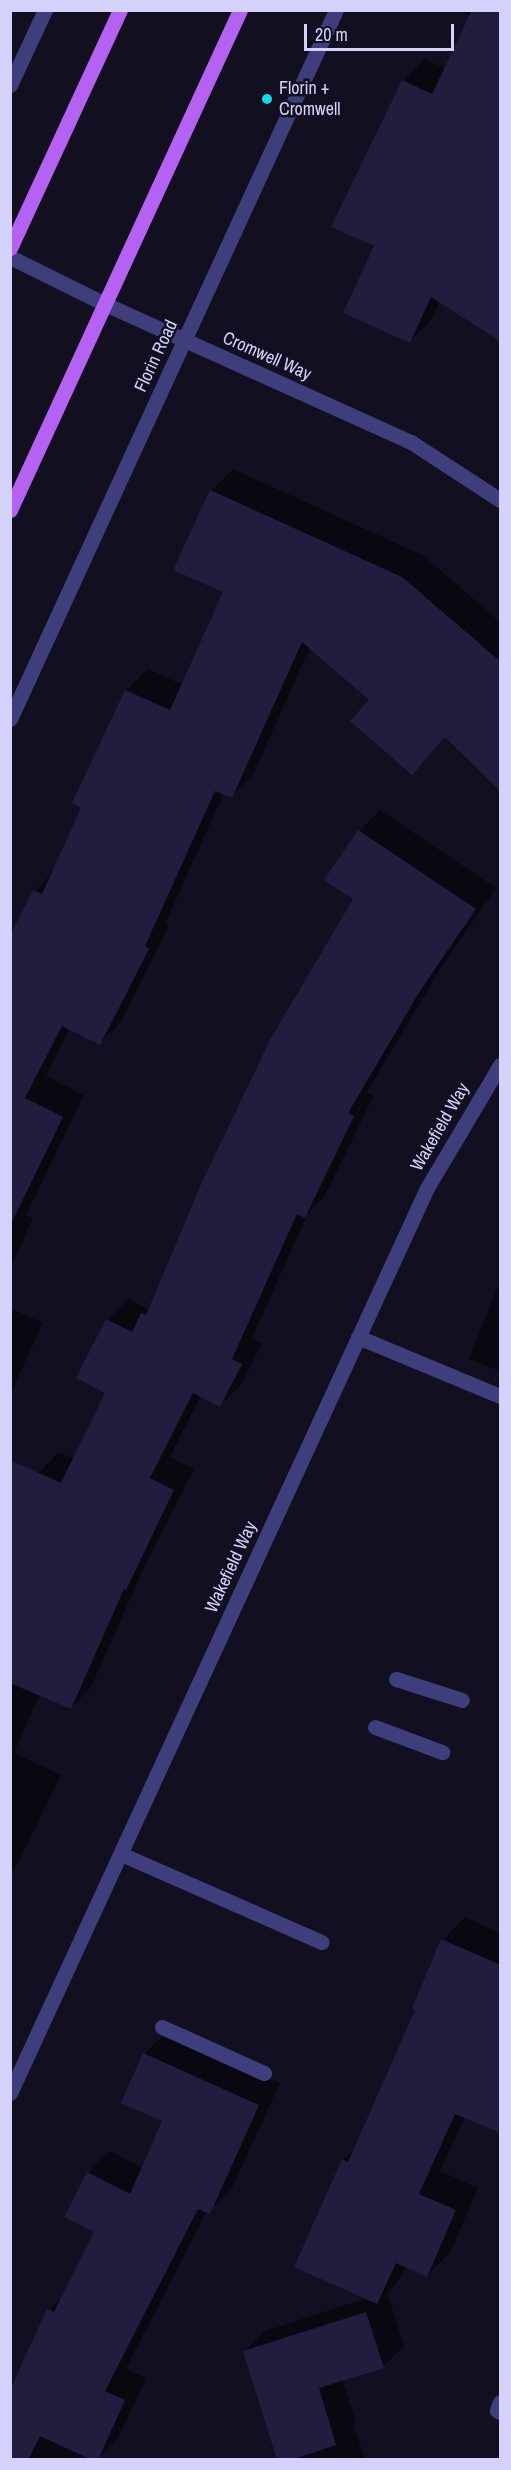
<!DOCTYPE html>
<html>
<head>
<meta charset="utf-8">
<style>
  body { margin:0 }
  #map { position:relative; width:511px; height:2470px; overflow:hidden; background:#110f20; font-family:"Archivo Narrow",sans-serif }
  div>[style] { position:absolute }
  .shadow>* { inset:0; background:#0007 }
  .building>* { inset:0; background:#221c3f }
  .service>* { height:15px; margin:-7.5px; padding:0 7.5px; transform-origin:7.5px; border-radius:7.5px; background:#3d3e7b }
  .minor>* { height:15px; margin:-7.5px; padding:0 7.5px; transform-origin:7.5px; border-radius:7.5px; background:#3d3e7b }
  .primary>* { height:15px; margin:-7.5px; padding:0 7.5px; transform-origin:7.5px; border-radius:7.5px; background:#b561f2 }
  .dots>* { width:16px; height:16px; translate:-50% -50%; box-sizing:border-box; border:3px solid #110f20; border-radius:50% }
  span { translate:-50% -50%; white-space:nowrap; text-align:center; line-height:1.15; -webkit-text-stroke:5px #110f20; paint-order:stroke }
  .poi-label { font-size:18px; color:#d4d1fb }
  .left { translate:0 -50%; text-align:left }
  .street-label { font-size:18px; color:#d4d1fb }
  .frame { position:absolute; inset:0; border:12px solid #d4d1fb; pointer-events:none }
  .scale { position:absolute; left:304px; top:24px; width:150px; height:27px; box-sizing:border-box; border:3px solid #d4d1fb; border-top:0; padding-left:8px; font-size:18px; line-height:21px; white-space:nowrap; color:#d4d1fb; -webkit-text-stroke:4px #110f20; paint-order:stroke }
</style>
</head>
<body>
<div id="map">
  <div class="shadow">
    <i style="clip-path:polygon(458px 10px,500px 10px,440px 301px,432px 319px,410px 341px,376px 246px,403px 81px,425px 59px,446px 69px,471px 16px)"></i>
    <i style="clip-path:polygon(233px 469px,424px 556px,500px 622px,500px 790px,447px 736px,412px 773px,371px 700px,310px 647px,253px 775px,231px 796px,224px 793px,165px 924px,169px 926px,121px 1022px,100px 1043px,70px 1028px,46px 1076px,84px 1095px,26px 1215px,33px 1218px,10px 1269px,10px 939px,35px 891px,53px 872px,83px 807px,126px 691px,148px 669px,183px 685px,225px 592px,211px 491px)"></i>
    <i style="clip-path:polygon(380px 810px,496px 888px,440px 969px,367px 1092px,374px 1095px,325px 1196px,308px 1213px,252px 1338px,262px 1343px,241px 1385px,220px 1406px,201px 1396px,170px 1457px,194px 1469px,142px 1572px,91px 1687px,71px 1708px,40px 1694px,14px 1753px,61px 1775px,10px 1879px,10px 1536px,38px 1473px,59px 1452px,74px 1459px,107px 1392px,107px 1320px,128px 1299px,148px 1309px,151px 1305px,355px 899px,359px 831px)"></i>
    <i style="clip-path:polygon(500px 1281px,500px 1371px,469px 1359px)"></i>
    <i style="clip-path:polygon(10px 1308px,43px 1323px,10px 1395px)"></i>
    <i style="clip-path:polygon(465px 1917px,500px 1933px,500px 2132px,465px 2116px,440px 2171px,478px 2188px,450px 2253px,427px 2275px,406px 2265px,399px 2280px,387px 2292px,404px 2346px,383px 2367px,342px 2379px,356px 2423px,353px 2426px,366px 2460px,278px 2460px,245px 2351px,265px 2331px,367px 2298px,343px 2160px,356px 2148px,417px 2009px,443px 1940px)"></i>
    <i style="clip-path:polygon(166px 2033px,280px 2083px,231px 2190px,209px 2212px,207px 2211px,126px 2369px,146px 2378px,118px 2438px,97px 2460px,10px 2460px,49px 2310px,64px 2295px,96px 2231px,88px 2173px,110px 2151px,143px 2168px,164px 2120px,144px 2054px)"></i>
  </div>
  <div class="building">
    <i style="clip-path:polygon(472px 10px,501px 10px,501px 342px,431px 297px,410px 343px,343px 313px,374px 246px,331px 227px,402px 80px,432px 94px)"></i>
    <i style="clip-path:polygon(210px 490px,402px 577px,501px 662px,501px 792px,445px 737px,412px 775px,350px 721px,369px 700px,302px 642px,232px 798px,215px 791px,145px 946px,149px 949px,100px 1045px,62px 1026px,25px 1098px,63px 1117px,10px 1226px,10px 935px,33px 890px,42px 894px,81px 808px,72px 803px,125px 690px,170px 710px,223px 592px,173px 570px)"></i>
    <i style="clip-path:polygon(358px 830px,476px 909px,420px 991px,348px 1113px,354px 1116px,305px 1218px,297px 1214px,232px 1359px,242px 1364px,220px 1407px,193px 1393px,150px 1478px,174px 1490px,126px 1590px,124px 1589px,71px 1709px,10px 1683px,10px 1460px,61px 1483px,105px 1393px,76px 1378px,106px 1319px,132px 1332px,141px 1313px,146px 1315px,202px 1182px,270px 1040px,353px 899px,324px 880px)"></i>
    <i style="clip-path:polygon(441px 1939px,501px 1965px,501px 2133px,455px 2114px,419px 2194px,456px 2210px,427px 2277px,396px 2263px,377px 2304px,294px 2267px,342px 2159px,348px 2162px,415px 2010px,412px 2008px)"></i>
    <i style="clip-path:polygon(143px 2053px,259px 2105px,210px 2214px,198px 2209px,105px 2391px,125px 2400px,98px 2460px,92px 2460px,40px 2436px,28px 2460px,10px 2460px,10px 2390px,47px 2309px,54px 2312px,94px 2232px,64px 2217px,87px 2172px,130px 2194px,162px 2121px,121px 2103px)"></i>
    <i style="clip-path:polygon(366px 2312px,384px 2368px,319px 2388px,336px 2445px,291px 2460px,277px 2460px,243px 2351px)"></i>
  </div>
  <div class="service">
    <i style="left:358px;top:1337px;width:154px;rotate:22.6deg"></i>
    <i style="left:396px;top:1679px;width:69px;rotate:17.7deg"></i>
    <i style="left:375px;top:1727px;width:72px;rotate:20.5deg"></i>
    <i style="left:121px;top:1854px;width:219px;rotate:23.7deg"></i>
    <i style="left:162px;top:2027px;width:112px;rotate:24.3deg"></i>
  </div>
  <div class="minor">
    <i style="left:10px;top:85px;width:83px;rotate:-65deg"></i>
    <i style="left:10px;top:257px;width:106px;rotate:26.3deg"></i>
    <i style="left:105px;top:304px;width:336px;rotate:24.3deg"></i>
    <i style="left:411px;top:442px;width:106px;rotate:33.1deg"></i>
    <i style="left:10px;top:719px;width:780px;rotate:-65.31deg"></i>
    <i style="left:10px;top:2093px;width:996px;rotate:-65.26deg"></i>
    <i style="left:427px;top:1188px;width:143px;rotate:-59.3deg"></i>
    <i style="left:500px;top:2402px;width:9px;rotate:111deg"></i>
    <i style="left:497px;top:2410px;width:4px;rotate:34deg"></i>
  </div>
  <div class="primary">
    <i style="left:10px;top:248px;width:262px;rotate:-65.2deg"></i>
    <i style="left:10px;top:510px;width:550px;rotate:-65.3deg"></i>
  </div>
  <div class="dots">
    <i style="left:267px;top:99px;background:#13dbe5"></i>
  </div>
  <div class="poi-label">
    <span class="left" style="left:279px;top:99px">Florin +<br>Cromwell</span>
  </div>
  <div class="street-label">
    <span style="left:156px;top:356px;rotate:-65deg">Florin Road</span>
    <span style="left:267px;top:356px;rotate:24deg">Cromwell Way</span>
    <span style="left:440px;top:1127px;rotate:-60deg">Wakefield Way</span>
    <span style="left:231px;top:1567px;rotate:-65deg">Wakefield Way</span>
  </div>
  <div class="frame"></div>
  <div class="scale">20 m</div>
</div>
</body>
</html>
